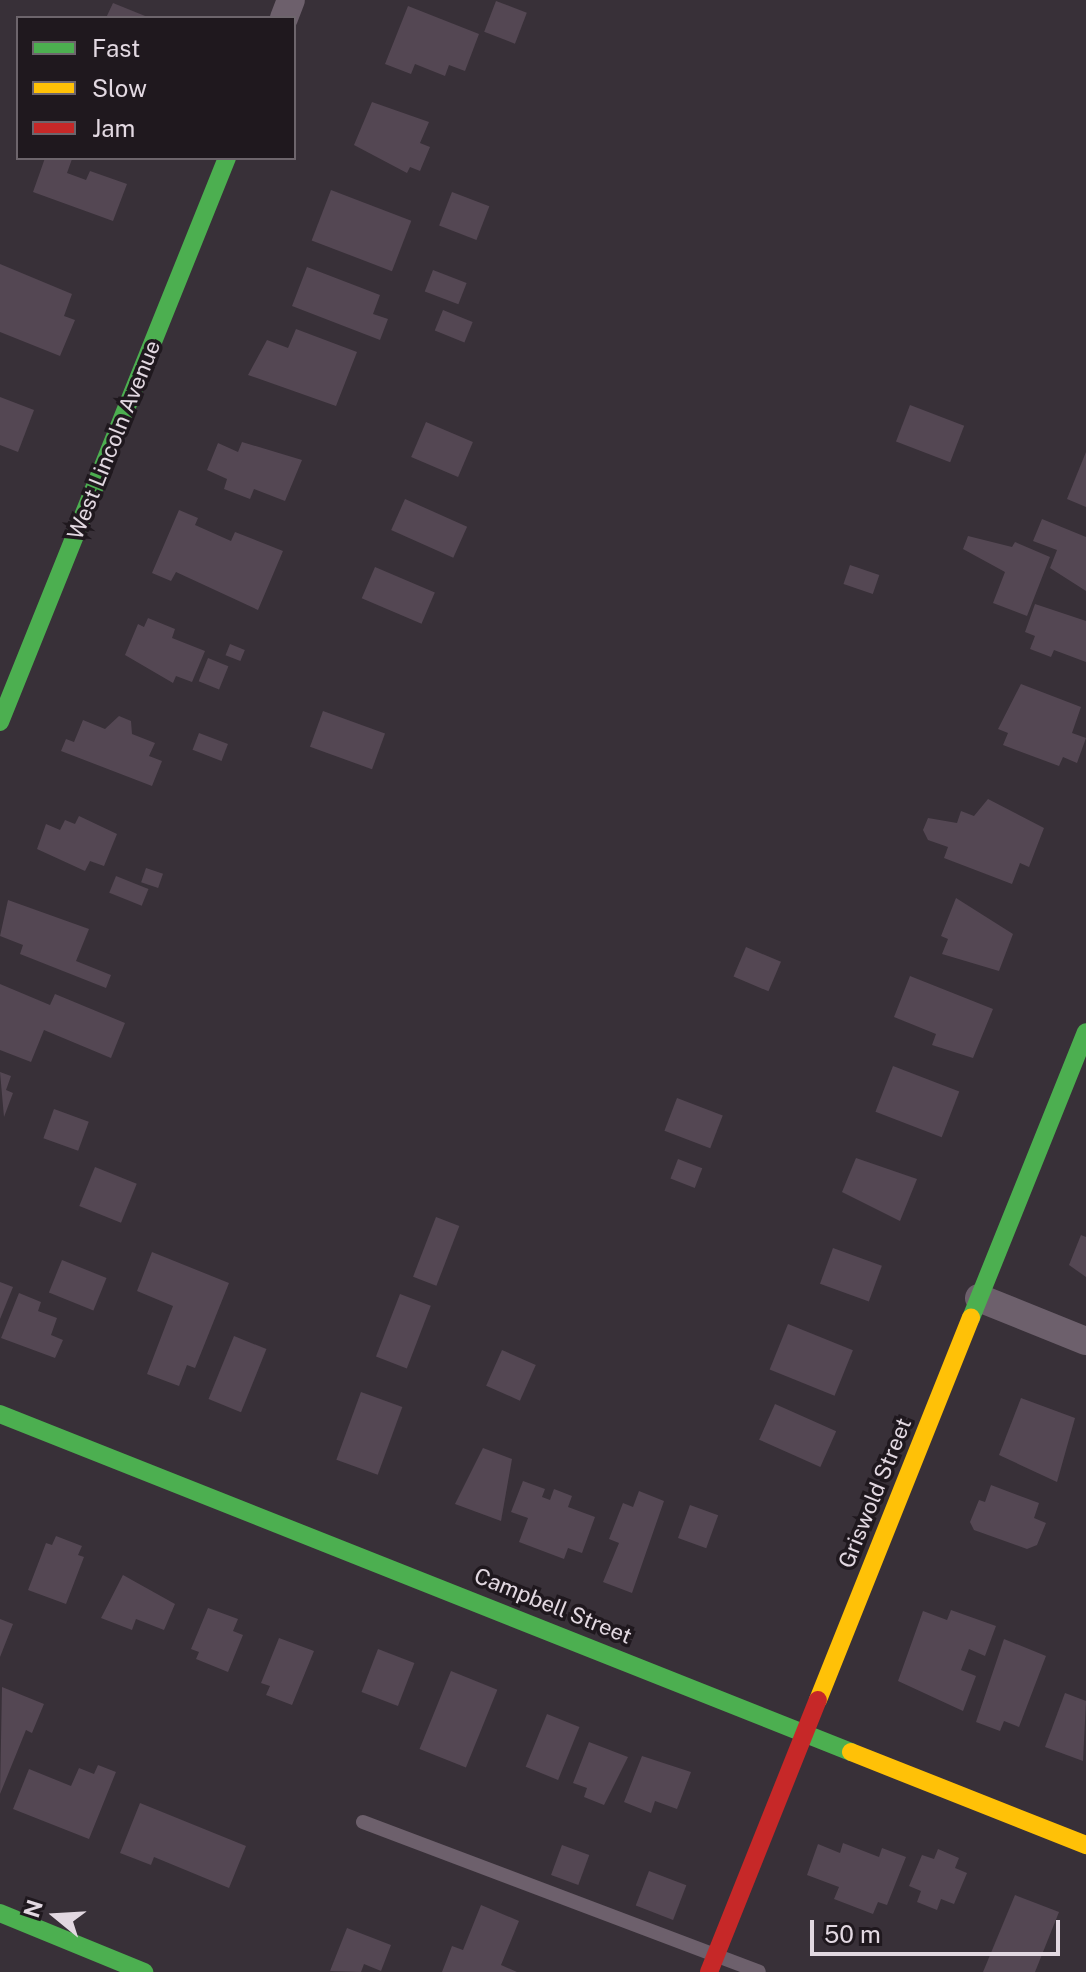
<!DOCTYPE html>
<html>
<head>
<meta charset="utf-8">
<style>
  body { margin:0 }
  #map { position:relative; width:1086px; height:1972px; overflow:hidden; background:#383038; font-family:"Public Sans",sans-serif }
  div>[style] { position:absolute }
  .building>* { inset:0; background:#544753; transform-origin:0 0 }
  .lane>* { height:14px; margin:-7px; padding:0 7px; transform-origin:7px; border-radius:7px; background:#6d606c }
  .street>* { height:28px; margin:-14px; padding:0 14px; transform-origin:14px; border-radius:14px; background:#6d606c }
  .fast>* { height:18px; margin:-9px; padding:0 9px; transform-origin:9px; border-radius:9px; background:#4caf50 }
  .slow>* { height:18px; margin:-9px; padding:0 9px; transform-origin:9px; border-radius:9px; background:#ffc107 }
  .jam>* { height:18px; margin:-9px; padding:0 9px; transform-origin:9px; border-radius:9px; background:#c62828 }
  span { translate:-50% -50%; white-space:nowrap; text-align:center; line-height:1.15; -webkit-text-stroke:7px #1f181e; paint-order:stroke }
  .street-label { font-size:22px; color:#e2d8e1 }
  .legend { position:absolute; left:16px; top:16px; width:280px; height:144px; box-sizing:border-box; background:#1f181e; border:2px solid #6d656c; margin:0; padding:10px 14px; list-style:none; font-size:24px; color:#e2d8e1 }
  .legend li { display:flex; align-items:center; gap:16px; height:40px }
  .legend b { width:40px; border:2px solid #6d656c }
  .north { position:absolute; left:16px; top:1876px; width:80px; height:80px; -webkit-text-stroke:6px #1f181e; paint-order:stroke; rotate:288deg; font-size:22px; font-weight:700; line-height:32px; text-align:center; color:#e2d8e1 }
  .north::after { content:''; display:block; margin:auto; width:28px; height:36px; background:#e2d8e1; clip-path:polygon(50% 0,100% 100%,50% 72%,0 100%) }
  .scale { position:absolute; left:810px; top:1920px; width:250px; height:36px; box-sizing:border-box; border:4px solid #e2d8e1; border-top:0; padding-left:10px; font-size:24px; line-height:28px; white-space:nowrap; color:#e2d8e1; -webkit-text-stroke:6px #1f181e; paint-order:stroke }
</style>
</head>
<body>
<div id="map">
  <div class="building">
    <i style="left:496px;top:1px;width:33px;height:33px;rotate:21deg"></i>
    <i style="clip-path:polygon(113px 3px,150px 18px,106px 18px)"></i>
    <i style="clip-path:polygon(408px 6px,479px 34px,465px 71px,449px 65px,445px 76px,415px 64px,411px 74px,385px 64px)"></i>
    <i style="clip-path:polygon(372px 102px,429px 122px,420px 143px,430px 147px,420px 171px,410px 167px,407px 173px,354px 145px)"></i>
    <i style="clip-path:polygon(45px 158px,72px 159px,67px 173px,86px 180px,90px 171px,127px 184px,113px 221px,33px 192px)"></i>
    <i style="left:331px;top:190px;width:86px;height:54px;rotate:21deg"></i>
    <i style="left:452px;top:192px;width:40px;height:36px;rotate:21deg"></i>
    <i style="clip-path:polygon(0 264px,72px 294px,64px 316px,75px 320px,60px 356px,0 332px)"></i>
    <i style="clip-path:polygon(307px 267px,380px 295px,373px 314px,388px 319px,380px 340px,292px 306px)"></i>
    <i style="left:433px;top:270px;width:36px;height:23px;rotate:21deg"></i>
    <i style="left:443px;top:310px;width:32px;height:22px;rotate:22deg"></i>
    <i style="clip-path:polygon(296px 329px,357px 352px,336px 406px,248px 375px,267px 340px,288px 348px)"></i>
    <i style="clip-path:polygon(0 397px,34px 410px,18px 452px,0 445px)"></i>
    <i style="left:910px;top:405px;width:58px;height:39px;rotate:21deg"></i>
    <i style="left:426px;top:422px;width:51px;height:38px;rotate:23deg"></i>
    <i style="clip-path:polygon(242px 442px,302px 460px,285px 501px,254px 489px,250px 499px,224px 489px,227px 479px,207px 470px,218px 443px,238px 452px)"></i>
    <i style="clip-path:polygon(1086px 452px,1086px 507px,1067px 499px)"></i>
    <i style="left:405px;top:499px;width:68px;height:34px;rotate:24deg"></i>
    <i style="clip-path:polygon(179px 510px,198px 518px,195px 525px,231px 541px,235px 532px,283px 551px,258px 610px,176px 572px,171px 581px,152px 573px)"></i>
    <i style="clip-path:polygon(1042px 519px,1086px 537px,1086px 591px,1050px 568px,1057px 550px,1033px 541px)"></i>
    <i style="clip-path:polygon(968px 536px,1012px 547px,1015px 542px,1050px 557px,1027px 616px,993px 603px,1005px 572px,963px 549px)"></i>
    <i style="left:850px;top:565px;width:31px;height:20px;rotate:19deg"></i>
    <i style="left:375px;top:567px;width:65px;height:34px;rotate:23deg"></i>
    <i style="clip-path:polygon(1035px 604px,1086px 621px,1086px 662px,1054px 650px,1051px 657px,1030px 649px,1035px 636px,1025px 632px)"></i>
    <i style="clip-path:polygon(148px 618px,175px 629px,172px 638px,205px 651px,192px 682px,176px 676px,173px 683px,125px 655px,138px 624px,144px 627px)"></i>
    <i style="left:230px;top:644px;width:16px;height:12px;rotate:22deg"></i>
    <i style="left:208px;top:658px;width:22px;height:25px;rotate:22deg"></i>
    <i style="clip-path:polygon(1021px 684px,1081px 707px,1072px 733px,1086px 738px,1077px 763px,1063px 757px,1059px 766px,1003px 745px,1008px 733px,998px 729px)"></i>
    <i style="left:323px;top:711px;width:66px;height:38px;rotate:20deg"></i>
    <i style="clip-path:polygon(119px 716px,131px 721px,132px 734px,155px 743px,149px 756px,162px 761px,152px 786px,61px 751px,66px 739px,74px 742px,83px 720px,105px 729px)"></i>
    <i style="left:199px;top:733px;width:31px;height:18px;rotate:21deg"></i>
    <i style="clip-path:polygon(988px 799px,1044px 828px,1029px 867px,1020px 863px,1012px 884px,944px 858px,948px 847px,928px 840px,923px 830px,928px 818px,957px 823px,961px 811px,974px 816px)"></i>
    <i style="clip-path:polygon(79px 816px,117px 834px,104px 866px,90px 861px,85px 871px,37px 849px,46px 824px,60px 830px,65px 820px,75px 824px)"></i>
    <i style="left:146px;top:868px;width:18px;height:15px;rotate:19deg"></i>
    <i style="left:116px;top:876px;width:35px;height:18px;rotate:22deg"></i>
    <i style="clip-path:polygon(956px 898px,1013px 934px,999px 971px,942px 954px,948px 939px,941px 936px)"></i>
    <i style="clip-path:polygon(8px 900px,89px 929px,76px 961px,111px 975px,106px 988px,20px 954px,23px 945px,0 936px)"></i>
    <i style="left:746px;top:947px;width:38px;height:32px;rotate:23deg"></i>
    <i style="clip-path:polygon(910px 976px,993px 1009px,973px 1058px,932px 1045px,936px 1034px,894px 1017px)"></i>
    <i style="clip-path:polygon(0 984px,50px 1005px,55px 994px,125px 1023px,111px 1058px,44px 1030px,31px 1062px,0 1050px)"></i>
    <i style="left:893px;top:1066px;width:71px;height:49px;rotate:21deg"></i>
    <i style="clip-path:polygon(0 1072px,11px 1076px,6px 1090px,13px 1093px,4px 1117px)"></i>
    <i style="left:677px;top:1098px;width:49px;height:35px;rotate:21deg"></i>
    <i style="left:54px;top:1109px;width:37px;height:31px;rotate:20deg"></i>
    <i style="clip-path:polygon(856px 1158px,917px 1179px,900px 1221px,842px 1192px)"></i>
    <i style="left:678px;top:1159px;width:26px;height:21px;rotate:21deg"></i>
    <i style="left:95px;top:1167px;width:45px;height:42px;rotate:22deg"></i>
    <i style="left:436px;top:1217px;width:25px;height:64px;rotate:21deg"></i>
    <i style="clip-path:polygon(1081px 1235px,1086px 1237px,1086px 1277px,1069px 1265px)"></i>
    <i style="left:833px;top:1248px;width:52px;height:38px;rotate:20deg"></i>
    <i style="clip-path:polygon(152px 1252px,229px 1283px,195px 1368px,187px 1365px,179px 1386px,147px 1374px,173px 1306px,137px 1291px)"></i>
    <i style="left:62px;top:1260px;width:48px;height:35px;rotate:22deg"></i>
    <i style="clip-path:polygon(0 1282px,13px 1287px,0 1319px)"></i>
    <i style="clip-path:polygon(19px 1293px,41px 1302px,38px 1311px,57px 1318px,51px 1335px,63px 1340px,55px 1358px,1px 1338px)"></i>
    <i style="left:400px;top:1294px;width:33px;height:67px;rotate:21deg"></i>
    <i style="left:788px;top:1324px;width:70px;height:49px;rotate:22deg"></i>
    <i style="left:234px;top:1336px;width:35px;height:68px;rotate:22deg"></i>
    <i style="left:502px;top:1350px;width:37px;height:39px;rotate:24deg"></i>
    <i style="left:361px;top:1392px;width:44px;height:72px;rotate:20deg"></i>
    <i style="clip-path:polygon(1021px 1398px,1075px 1418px,1057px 1482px,999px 1455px)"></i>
    <i style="left:775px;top:1404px;width:67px;height:39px;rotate:24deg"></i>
    <i style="clip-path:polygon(483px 1448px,512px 1459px,501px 1521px,455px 1504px)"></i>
    <i style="clip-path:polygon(523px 1481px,545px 1489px,542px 1497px,550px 1500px,554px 1489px,572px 1496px,568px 1507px,595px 1517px,582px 1553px,568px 1548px,564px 1559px,519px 1542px,528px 1518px,511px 1512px)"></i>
    <i style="clip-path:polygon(991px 1485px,1039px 1503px,1034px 1518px,1046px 1523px,1037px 1545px,1027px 1549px,974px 1530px,970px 1522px,979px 1500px,985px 1502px)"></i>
    <i style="clip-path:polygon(639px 1491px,664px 1501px,632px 1593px,603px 1582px,619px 1543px,609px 1539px,623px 1503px,633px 1507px)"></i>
    <i style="left:690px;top:1505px;width:30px;height:35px;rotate:20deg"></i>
    <i style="clip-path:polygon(56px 1536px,82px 1546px,78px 1555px,84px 1557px,66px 1604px,28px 1590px,46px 1543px,52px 1545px)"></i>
    <i style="clip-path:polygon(123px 1575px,175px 1604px,164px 1630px,136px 1619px,132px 1630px,101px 1618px)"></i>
    <i style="clip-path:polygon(208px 1608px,238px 1619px,233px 1631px,243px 1635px,228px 1672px,196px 1659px,199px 1652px,191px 1649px)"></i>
    <i style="clip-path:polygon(951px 1610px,996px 1626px,985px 1656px,969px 1649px,961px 1670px,976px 1676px,963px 1711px,898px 1681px,923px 1611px,947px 1620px)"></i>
    <i style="clip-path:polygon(0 1619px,13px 1624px,0 1657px)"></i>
    <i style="clip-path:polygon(279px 1638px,314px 1651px,292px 1705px,266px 1695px,270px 1686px,261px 1683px)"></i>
    <i style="clip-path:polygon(1004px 1639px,1046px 1656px,1019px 1727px,1004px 1721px,1000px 1731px,976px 1722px)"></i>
    <i style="left:378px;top:1649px;width:39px;height:46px;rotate:21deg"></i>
    <i style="left:451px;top:1671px;width:50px;height:84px;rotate:22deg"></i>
    <i style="clip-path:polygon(2px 1687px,44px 1704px,32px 1733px,26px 1730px,0 1794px)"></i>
    <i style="clip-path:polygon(1065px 1693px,1086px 1701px,1083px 1761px,1045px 1747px)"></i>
    <i style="left:547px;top:1714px;width:35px;height:57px;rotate:22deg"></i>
    <i style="clip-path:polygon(589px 1742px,628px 1757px,604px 1805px,584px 1797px,587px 1788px,573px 1783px)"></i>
    <i style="clip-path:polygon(642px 1756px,691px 1772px,677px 1809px,655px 1801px,651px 1813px,624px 1802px)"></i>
    <i style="clip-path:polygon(98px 1765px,116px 1772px,89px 1839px,13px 1809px,29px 1769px,71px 1786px,79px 1768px,94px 1774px)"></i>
    <i style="clip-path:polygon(140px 1803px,246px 1846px,229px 1888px,154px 1857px,151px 1865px,120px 1853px)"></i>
    <i style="clip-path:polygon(843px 1843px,879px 1857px,882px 1848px,906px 1857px,887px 1905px,878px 1902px,873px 1914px,834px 1899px,839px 1887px,807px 1875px,818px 1844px,840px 1853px)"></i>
    <i style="left:562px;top:1845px;width:29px;height:32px;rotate:20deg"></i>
    <i style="clip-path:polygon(938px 1849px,959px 1858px,955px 1868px,967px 1873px,954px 1904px,941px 1899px,937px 1910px,917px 1902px,921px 1891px,909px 1886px,922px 1855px,934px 1859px)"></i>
    <i style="left:649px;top:1871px;width:40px;height:37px;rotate:21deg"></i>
    <i style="clip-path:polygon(1015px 1895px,1059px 1912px,1035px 1972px,983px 1972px)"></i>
    <i style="clip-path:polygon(481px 1905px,519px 1921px,501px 1965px,517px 1972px,442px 1972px,452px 1946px,463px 1950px)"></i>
    <i style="clip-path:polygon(347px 1928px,391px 1945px,381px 1971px,364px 1964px,361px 1972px,330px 1971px)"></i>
  </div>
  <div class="lane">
    <i style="left:363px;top:1822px;width:423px;rotate:20.7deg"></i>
  </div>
  <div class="street">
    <i style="left:284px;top:18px;width:19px;rotate:-69deg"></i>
    <i style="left:979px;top:1298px;width:115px;rotate:21.9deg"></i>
  </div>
  <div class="fast">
    <i style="left:0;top:722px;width:608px;rotate:-68.08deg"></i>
    <i style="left:971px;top:1318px;width:308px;rotate:-68.1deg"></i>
    <i style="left:0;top:1414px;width:916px;rotate:21.66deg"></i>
    <i style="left:0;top:1913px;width:156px;rotate:22.3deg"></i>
  </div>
  <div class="slow">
    <i style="left:818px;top:1700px;width:412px;rotate:-68.2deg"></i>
    <i style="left:851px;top:1752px;width:253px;rotate:21.6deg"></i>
  </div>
  <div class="jam">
    <i style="left:709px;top:1972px;width:293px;rotate:-68.2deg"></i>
  </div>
  <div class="street-label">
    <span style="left:114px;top:440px;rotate:-68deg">West Lincoln Avenue</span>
    <span style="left:875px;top:1493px;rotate:-68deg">Griswold Street</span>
    <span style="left:553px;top:1606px;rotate:22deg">Campbell Street</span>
  </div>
  <ul class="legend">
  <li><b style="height:10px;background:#4caf50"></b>Fast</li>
  <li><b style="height:10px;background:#ffc107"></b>Slow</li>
  <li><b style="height:10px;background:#c62828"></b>Jam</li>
  </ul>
  <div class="north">N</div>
  <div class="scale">50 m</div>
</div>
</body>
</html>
